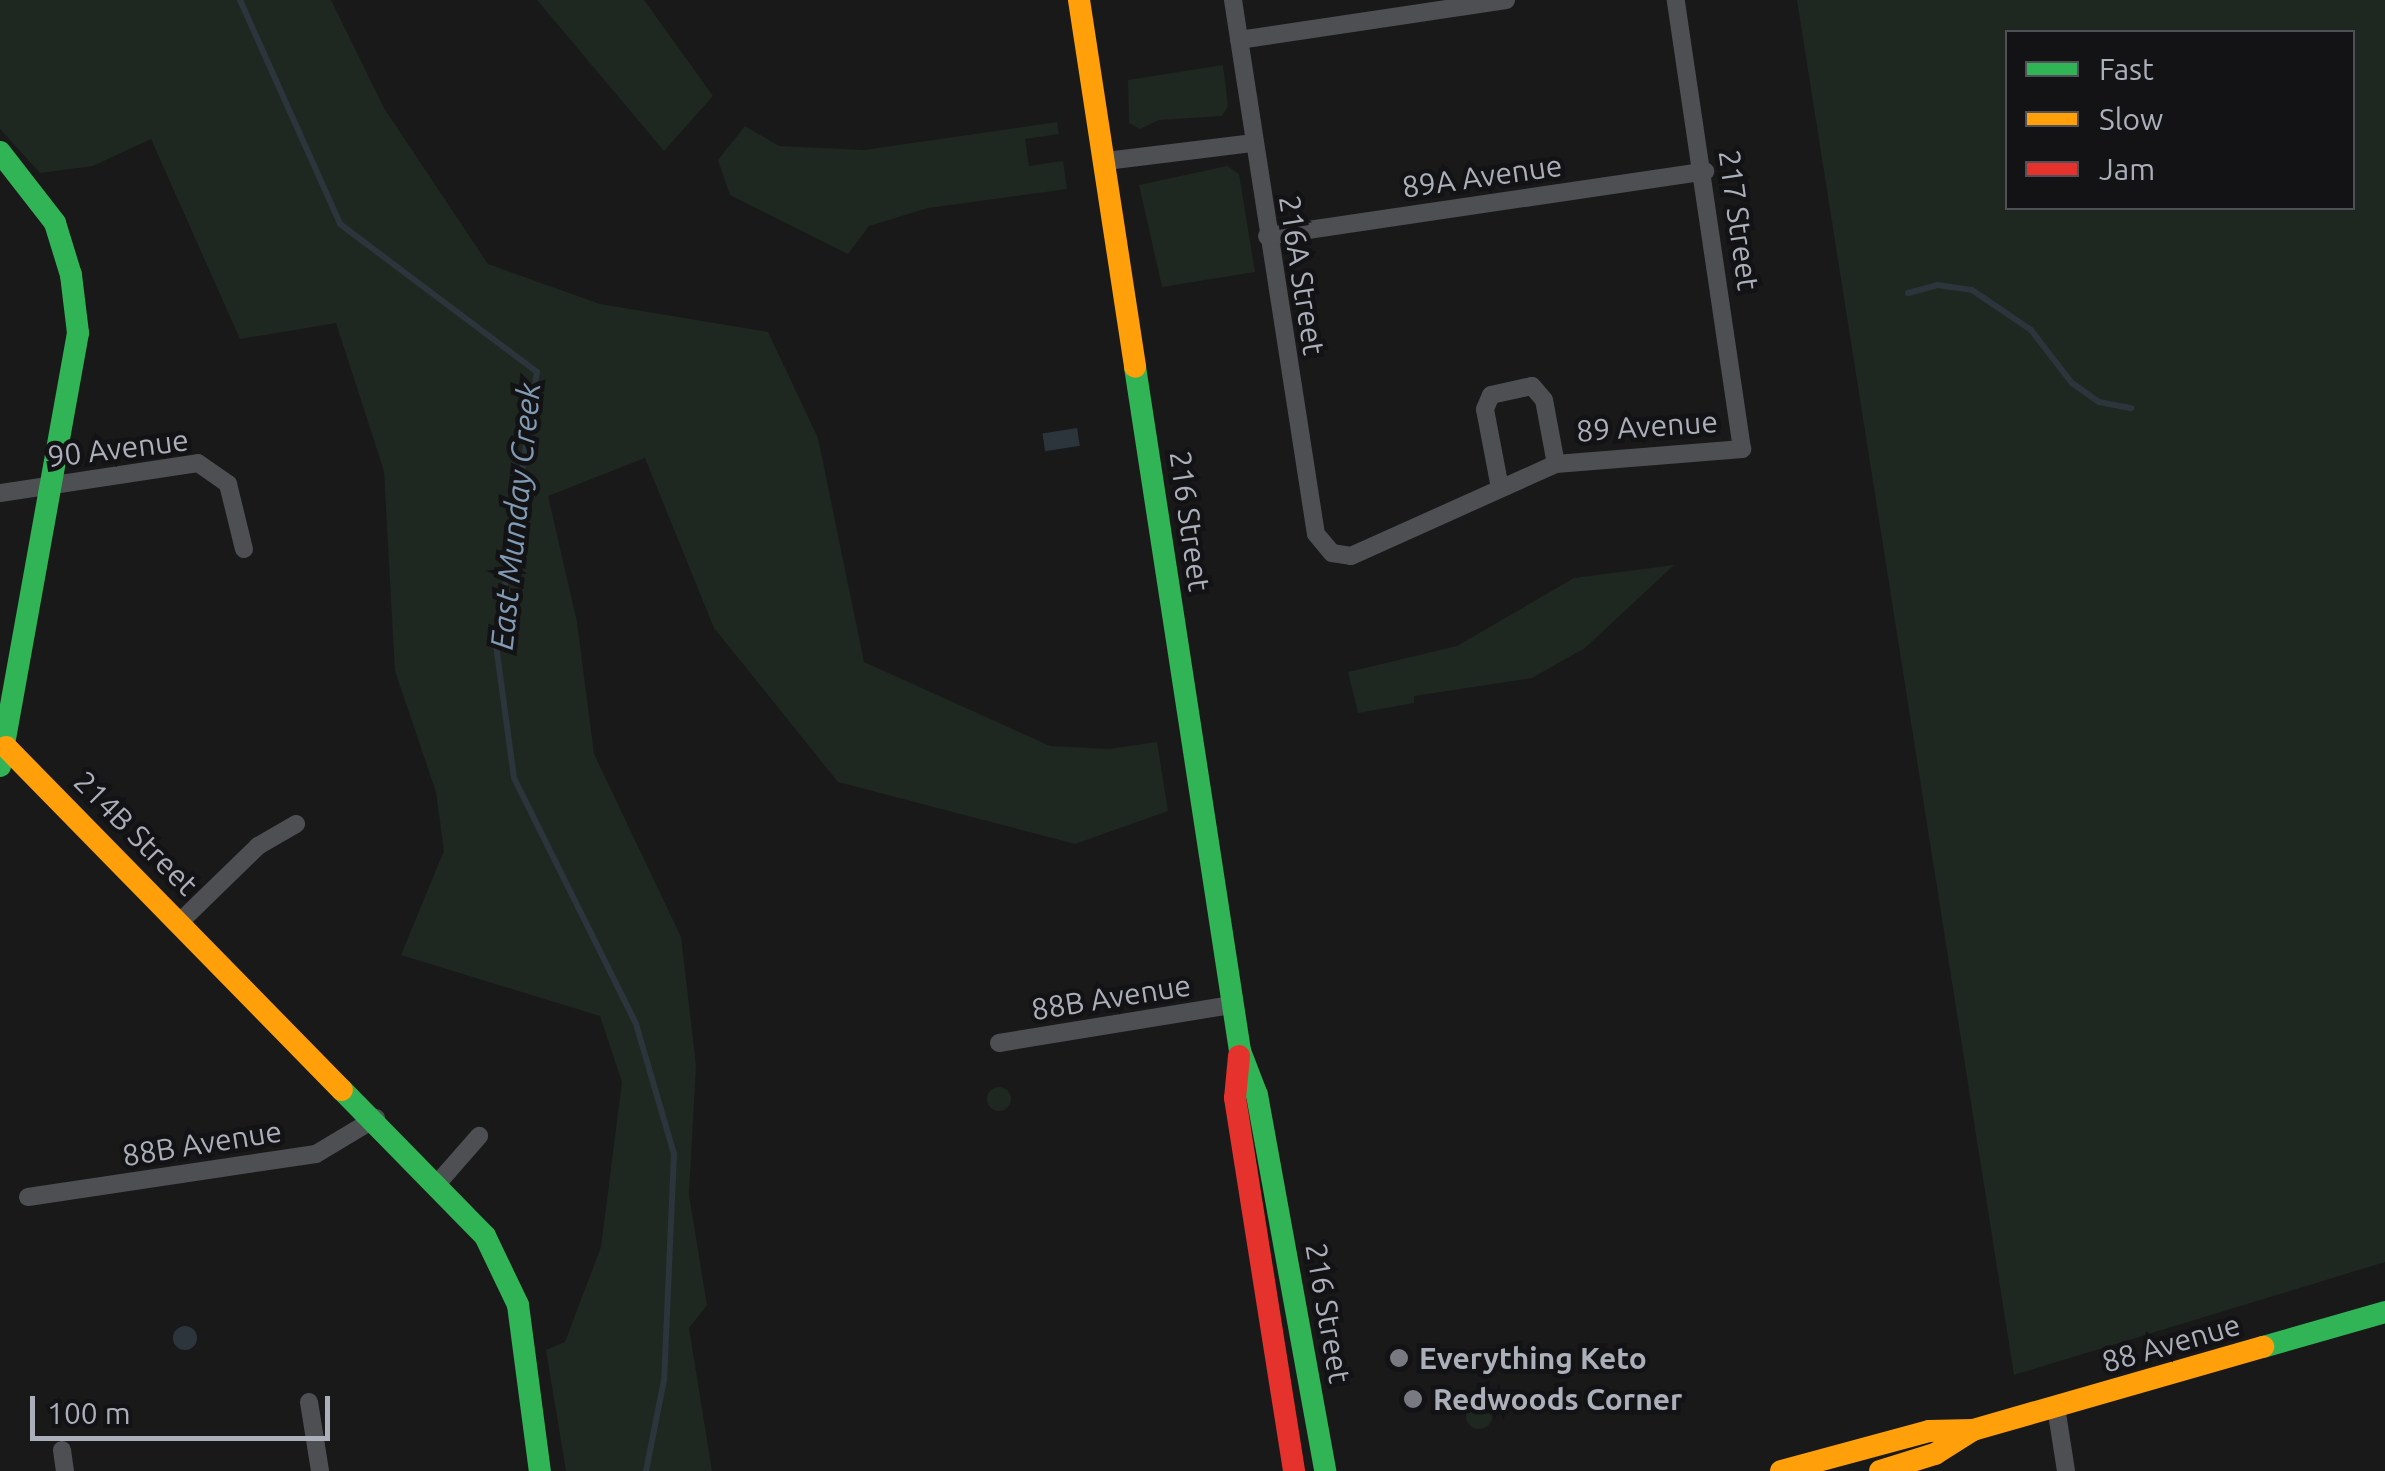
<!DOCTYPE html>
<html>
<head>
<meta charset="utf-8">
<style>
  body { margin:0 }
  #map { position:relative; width:2385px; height:1471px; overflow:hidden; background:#19191a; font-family:Ubuntu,sans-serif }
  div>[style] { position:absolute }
  .green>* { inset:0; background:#1f2721 }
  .round { border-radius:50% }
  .water>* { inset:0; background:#2c343c; transform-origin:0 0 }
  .stream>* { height:6px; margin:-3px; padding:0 3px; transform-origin:3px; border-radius:3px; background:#2c343c }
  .street>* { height:18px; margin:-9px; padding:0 9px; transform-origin:9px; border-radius:9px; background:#4d4f53 }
  .fast>* { height:22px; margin:-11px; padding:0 11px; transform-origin:11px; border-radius:11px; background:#30b455 }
  .slow>* { height:22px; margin:-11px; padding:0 11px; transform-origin:11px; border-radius:11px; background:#ff9f0a }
  .jam>* { height:22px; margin:-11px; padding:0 11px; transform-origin:11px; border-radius:11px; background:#e5322d }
  .dots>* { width:28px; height:28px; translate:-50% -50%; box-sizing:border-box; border:5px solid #131316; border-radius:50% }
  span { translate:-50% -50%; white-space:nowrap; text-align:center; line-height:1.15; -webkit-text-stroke:9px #131316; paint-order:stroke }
  .street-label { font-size:30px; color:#abafba }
  .poi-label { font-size:30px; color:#abafba; font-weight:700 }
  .left { translate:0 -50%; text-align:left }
  .water-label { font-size:32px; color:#829bb5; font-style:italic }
  .legend { position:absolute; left:2005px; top:30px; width:350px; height:180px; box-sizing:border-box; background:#131316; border:2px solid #505158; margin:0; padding:12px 18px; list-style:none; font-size:30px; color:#abafba }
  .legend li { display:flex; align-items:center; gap:20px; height:50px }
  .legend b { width:50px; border:2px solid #505158 }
  .scale { position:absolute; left:30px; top:1396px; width:300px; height:45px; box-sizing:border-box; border:5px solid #abafba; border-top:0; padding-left:12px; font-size:30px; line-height:35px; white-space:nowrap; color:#abafba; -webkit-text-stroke:8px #131316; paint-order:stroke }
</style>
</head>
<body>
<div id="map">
  <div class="green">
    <i style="clip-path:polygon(0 0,331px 0,384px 108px,488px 264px,600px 304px,768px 332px,818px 438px,864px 662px,1050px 746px,1109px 749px,1157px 742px,1168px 811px,1075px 844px,838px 782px,714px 628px,645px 458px,548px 496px,577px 622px,594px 754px,681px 937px,696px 1065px,689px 1195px,707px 1305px,689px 1328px,712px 1471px,566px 1471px,546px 1350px,565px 1342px,601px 1247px,622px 1082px,600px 1016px,401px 955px,444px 851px,436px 792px,395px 671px,384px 471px,336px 323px,240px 339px,151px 139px,93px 166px,40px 173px,0 129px)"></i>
    <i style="clip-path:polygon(537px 0,644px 0,713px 96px,664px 151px)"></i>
    <i style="clip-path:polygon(evenodd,1797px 0,2385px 0,2385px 1262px,2014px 1375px,1797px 0,2008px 32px,2352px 32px,2352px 208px,2008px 208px,2008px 32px)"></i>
    <i style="clip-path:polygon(1223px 65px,1228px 106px,1222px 116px,1159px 120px,1140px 129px,1129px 123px,1128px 80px)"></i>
    <i style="clip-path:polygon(1057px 122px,1059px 134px,1025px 139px,1029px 166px,1063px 161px,1067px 189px,928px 208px,869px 226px,848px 254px,730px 195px,718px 160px,745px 126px,779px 146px,864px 150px)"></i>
    <i style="clip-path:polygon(1227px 166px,1239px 174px,1255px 272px,1162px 287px,1139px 185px)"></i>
    <i style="clip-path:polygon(1674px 565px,1585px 648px,1532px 678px,1414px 696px,1414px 703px,1358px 713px,1348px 672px,1457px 646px,1574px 578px)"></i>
    <i class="round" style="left:987px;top:1087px;width:24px;height:24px"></i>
    <i class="round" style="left:1466px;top:1403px;width:26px;height:26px"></i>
  </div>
  <div class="water">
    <i style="left:1077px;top:428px;width:18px;height:35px;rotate:81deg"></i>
    <i class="round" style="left:173px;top:1326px;width:24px;height:24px"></i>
  </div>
  <div class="stream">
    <i style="left:240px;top:0;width:245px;rotate:65.9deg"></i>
    <i style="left:340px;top:224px;width:246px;rotate:36.9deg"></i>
    <i style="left:537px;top:372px;width:276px;rotate:98.5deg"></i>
    <i style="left:496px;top:645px;width:134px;rotate:82.3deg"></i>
    <i style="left:514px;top:778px;width:275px;rotate:63.6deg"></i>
    <i style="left:636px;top:1024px;width:135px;rotate:73.7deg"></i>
    <i style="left:674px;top:1154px;width:226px;rotate:92.5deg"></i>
    <i style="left:664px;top:1380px;width:93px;rotate:101.2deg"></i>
    <i style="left:1908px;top:293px;width:30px;rotate:-15deg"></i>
    <i style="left:1937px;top:285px;width:35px;rotate:8deg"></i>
    <i style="left:1972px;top:290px;width:71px;rotate:34.1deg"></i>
    <i style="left:2031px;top:330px;width:67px;rotate:52.3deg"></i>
    <i style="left:2072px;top:383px;width:33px;rotate:35deg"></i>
    <i style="left:2099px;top:402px;width:33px;rotate:11deg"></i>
  </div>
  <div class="street">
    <i style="left:1233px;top:0;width:540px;rotate:81.17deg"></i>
    <i style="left:1316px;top:534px;width:25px;rotate:50deg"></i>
    <i style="left:1332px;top:553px;width:19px;rotate:9deg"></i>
    <i style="left:1351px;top:556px;width:225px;rotate:-24.2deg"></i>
    <i style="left:1556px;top:464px;width:187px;rotate:-4.6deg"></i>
    <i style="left:1742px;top:449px;width:454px;rotate:-98.4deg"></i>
    <i style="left:1239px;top:40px;width:270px;rotate:-8.5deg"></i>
    <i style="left:1106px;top:161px;width:147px;rotate:-7deg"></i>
    <i style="left:1267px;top:236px;width:443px;rotate:-8.4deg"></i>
    <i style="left:1500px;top:488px;width:80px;rotate:-100.8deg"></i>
    <i style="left:1485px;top:409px;width:15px;rotate:-67deg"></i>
    <i style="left:1491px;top:395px;width:42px;rotate:-12.4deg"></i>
    <i style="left:1532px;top:386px;width:18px;rotate:49deg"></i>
    <i style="left:1544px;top:400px;width:65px;rotate:79.4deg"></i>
    <i style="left:0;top:493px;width:200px;rotate:-8.6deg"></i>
    <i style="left:198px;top:463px;width:37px;rotate:35deg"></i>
    <i style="left:228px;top:484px;width:67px;rotate:76.2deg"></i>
    <i style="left:182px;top:920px;width:106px;rotate:-44.2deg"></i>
    <i style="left:258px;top:846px;width:44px;rotate:-30.1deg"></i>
    <i style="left:999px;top:1043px;width:236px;rotate:-9.3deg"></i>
    <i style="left:437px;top:1184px;width:64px;rotate:-48.8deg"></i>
    <i style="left:28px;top:1197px;width:291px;rotate:-8.5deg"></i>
    <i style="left:316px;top:1154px;width:70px;rotate:-31deg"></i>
    <i style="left:309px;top:1402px;width:70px;rotate:80.9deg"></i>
    <i style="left:2056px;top:1407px;width:65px;rotate:81.1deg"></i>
    <i style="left:62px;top:1450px;width:21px;rotate:82deg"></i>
  </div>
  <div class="fast">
    <i style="left:0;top:152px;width:90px;rotate:52.2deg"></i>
    <i style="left:55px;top:223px;width:54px;rotate:72.9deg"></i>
    <i style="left:71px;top:275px;width:58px;rotate:83.1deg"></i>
    <i style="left:78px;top:333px;width:440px;rotate:100.2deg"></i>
    <i style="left:1135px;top:367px;width:692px;rotate:81.27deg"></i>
    <i style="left:1240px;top:1051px;width:47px;rotate:68.9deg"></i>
    <i style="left:1257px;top:1095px;width:382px;rotate:79.7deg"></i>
    <i style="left:342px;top:1090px;width:204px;rotate:45.6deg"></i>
    <i style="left:485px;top:1236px;width:76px;rotate:64.4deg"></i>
    <i style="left:518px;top:1305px;width:167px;rotate:82.5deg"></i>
    <i style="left:2263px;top:1347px;width:127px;rotate:-16deg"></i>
  </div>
  <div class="slow">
    <i style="left:1079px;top:0;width:371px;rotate:81.3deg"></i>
    <i style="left:6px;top:747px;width:480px;rotate:45.6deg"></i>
    <i style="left:1781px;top:1471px;width:153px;rotate:-15.1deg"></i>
    <i style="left:1929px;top:1431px;width:44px;rotate:-1.3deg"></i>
    <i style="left:1973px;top:1430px;width:302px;rotate:-16deg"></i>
    <i style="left:1880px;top:1471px;width:58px;rotate:-17.2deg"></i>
    <i style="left:1935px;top:1454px;width:45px;rotate:-32.3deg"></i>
  </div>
  <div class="jam">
    <i style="left:1239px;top:1056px;width:42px;rotate:95.4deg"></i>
    <i style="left:1235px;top:1098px;width:378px;rotate:81deg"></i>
  </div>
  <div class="dots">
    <i style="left:1399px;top:1358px;background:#787a82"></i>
    <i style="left:1413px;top:1399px;background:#787a82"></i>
  </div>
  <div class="street-label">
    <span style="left:1482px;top:176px;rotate:-8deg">89A Avenue</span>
    <span style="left:1739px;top:220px;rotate:82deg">217 Street</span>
    <span style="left:1302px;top:275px;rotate:81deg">216A Street</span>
    <span style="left:1647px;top:426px;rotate:-4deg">89 Avenue</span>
    <span style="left:118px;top:448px;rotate:-7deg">90 Avenue</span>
    <span style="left:1190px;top:521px;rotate:82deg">216 Street</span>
    <span style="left:136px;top:833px;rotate:45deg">214B Street</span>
    <span style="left:1111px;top:997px;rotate:-9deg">88B Avenue</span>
    <span style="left:202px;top:1143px;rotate:-9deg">88B Avenue</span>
    <span style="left:1328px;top:1313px;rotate:80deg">216 Street</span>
    <span style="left:2171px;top:1343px;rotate:-16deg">88 Avenue</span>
  </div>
  <div class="poi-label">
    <span class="left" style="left:1419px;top:1358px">Everything Keto</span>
    <span class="left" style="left:1433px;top:1399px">Redwoods Corner</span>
  </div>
  <div class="water-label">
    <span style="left:515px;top:516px;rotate:-84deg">East Munday Creek</span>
  </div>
  <ul class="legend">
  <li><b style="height:12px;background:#30b455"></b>Fast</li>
  <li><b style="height:12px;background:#ff9f0a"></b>Slow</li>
  <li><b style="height:12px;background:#e5322d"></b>Jam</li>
  </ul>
  <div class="scale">100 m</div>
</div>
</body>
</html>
